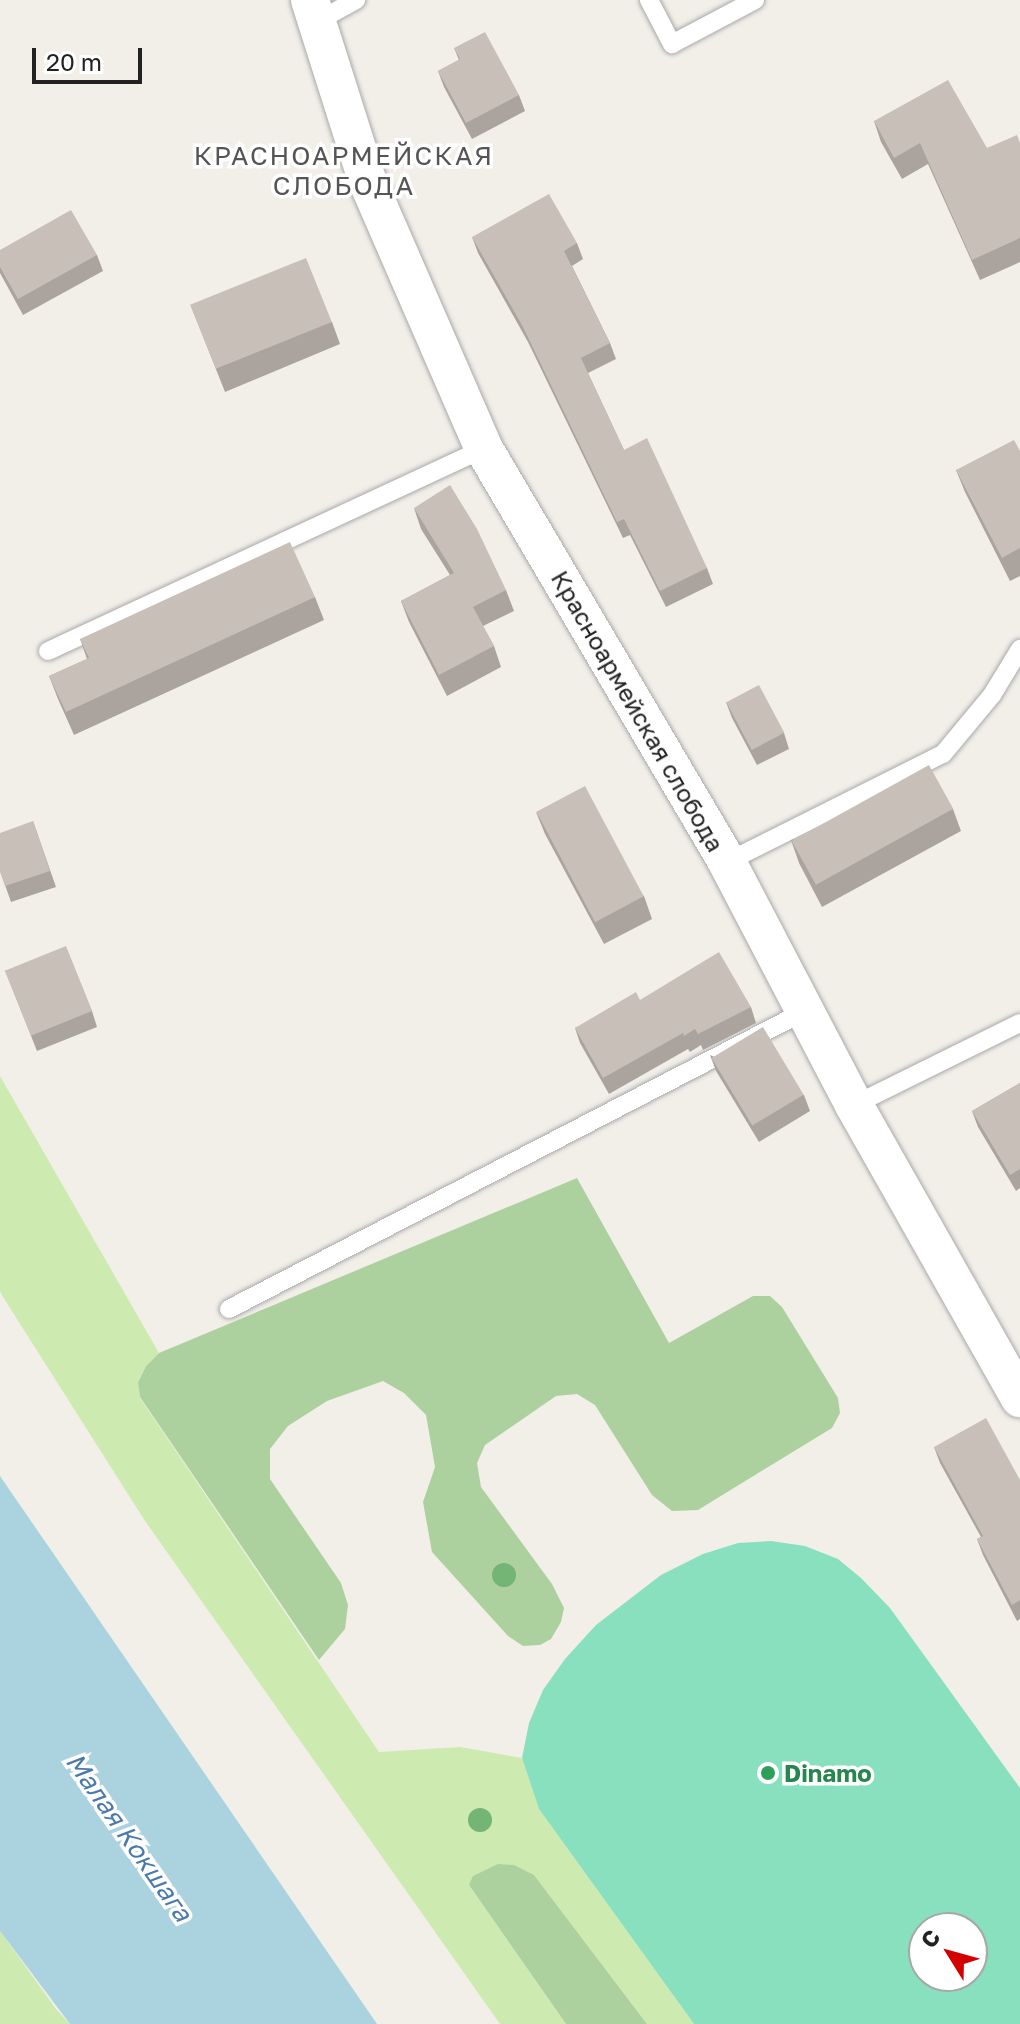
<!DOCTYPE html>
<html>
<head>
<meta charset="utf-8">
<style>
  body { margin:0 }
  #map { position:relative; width:1020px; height:2024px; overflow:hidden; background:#f2efe9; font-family:"Golos Text",sans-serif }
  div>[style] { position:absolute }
  .grass>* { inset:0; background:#cdebb0 }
  .forest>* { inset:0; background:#add19e }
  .pitch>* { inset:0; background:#88e0be }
  .water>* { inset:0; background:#aad3df }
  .roads { filter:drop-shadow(0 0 2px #a9a9a9) drop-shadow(0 0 2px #a9a9a9) }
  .lane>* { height:18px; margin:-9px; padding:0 9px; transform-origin:9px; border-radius:9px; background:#fff }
  .street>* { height:38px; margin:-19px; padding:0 19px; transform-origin:19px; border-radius:19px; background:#fff }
  .trees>* { width:24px; height:24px; margin:-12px; border-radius:50%; background:#74b475 }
  .wall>* { inset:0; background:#aba49e }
  .building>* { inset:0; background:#c7bfb8; transform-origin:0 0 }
  .dots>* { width:22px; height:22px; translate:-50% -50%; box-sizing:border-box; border:4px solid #fff; border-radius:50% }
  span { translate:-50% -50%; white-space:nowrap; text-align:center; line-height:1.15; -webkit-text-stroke:7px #fff; paint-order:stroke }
  .street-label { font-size:24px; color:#222 }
  .leisure-label { font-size:24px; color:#27864d; font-weight:700 }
  .left { translate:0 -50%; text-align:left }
  .neighbourhood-label { font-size:26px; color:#555; letter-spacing:2px }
  .water-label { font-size:26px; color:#4a7aab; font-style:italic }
  .north { position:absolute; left:908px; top:1912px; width:80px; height:80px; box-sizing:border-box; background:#fff; border:2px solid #a7a7a7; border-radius:50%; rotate:307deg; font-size:22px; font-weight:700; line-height:32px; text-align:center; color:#222 }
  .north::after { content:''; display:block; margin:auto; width:28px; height:36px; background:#d40000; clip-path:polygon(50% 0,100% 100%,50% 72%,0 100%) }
  .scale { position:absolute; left:32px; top:48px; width:110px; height:36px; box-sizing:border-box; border:4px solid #222; border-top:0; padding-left:10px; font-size:24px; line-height:28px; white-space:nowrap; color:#222; -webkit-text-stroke:6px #fff; paint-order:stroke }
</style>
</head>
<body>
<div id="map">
  <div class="grass">
    <i style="clip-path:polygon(0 1076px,159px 1353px,146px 1366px,138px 1381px,140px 1398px,379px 1752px,460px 1747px,522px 1758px,539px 1809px,694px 2024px,647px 2024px,534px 1875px,469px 1885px,566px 2024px,500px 2024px,145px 1521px,3px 1297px,0 1291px)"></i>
    <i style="clip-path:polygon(0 1931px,56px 2009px,70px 2024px,0 2024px)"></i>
  </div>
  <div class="forest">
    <i style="clip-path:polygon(577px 1178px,669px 1343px,753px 1296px,770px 1296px,782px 1307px,838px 1398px,840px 1413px,832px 1428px,698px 1510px,672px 1511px,652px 1495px,595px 1405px,577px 1394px,556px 1396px,485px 1445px,477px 1463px,481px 1487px,552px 1584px,564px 1608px,561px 1622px,551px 1639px,540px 1645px,523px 1646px,508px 1636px,432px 1552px,423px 1502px,435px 1467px,426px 1415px,404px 1393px,383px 1381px,327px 1401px,288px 1426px,270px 1449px,270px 1479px,341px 1583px,348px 1605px,345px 1629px,319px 1660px,140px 1397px,138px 1382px,146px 1366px,159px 1353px)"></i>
    <i style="clip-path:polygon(498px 1864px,514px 1865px,534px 1875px,647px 2024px,566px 2024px,469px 1885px,473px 1876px)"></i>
  </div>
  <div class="pitch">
    <i style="clip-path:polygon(evenodd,771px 1541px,805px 1546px,838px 1559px,861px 1578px,890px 1608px,1020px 1788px,1020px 2024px,694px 2024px,539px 1809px,522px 1758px,529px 1723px,543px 1690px,565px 1659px,596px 1625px,661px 1575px,703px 1554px,738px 1543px,771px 1541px,924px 1928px,972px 1928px,972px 1976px,924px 1976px,924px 1928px)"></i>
  </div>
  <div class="water">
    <i style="clip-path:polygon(0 1476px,377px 2024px,70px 2024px,0 1931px)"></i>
  </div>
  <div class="roads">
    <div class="lane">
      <i style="left:649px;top:0;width:50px;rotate:62.4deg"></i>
      <i style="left:672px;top:44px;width:94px;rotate:-27.9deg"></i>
      <i style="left:316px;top:22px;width:46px;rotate:-28.8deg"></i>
      <i style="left:48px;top:651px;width:481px;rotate:-24.9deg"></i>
      <i style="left:727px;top:862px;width:241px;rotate:-26.6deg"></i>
      <i style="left:943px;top:754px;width:77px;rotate:-50.3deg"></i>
      <i style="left:992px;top:695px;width:54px;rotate:-58.7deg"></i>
      <i style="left:854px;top:1105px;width:185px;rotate:-26.3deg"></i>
      <i style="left:229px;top:1309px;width:649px;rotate:-27.36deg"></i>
    </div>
    <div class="street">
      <i style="left:310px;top:0;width:189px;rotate:72.4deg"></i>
      <i style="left:367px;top:180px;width:293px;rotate:66.5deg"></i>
      <i style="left:484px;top:449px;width:479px;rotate:59.5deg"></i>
      <i style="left:727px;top:862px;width:274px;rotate:62.4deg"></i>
      <i style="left:854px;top:1105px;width:337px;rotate:60.5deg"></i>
    </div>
  </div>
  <div class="trees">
    <i style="left:504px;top:1575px"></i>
    <i style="left:480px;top:1820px"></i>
  </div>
  <div class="wall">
    <i style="clip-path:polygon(454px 48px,519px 95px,525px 111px,472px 139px,444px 87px,438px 71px,459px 60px)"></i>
    <i style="clip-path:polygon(874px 121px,987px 148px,1020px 143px,1020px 262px,980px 280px,928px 164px,902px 179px,881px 142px)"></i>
    <i style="clip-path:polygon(472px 237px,577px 243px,583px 259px,572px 266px,610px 343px,616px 359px,588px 373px,624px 450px,707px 568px,713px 584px,666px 607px,630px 535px,623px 538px,528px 342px,478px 253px)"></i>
    <i style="clip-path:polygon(0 250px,97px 255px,103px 271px,23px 315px,0 273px)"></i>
    <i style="clip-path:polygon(191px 306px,332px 322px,340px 344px,225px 392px)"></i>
    <i style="clip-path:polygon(1020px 451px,1020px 576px,1010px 581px,965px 492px,956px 470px)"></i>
    <i style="clip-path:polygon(414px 508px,506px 590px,514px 611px,483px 626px,494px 646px,501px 667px,447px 696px,409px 622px,401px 601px,450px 575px,421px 529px)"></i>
    <i style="clip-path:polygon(315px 597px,324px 620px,74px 735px,58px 699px,49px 676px,87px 659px,80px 639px)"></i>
    <i style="clip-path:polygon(726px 702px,784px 733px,789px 749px,757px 765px,732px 718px)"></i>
    <i style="clip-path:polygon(953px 809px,961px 831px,822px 907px,799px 863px,791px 840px)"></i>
    <i style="clip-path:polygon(536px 812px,644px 896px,652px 919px,604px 944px,545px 834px)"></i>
    <i style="clip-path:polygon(33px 821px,56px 887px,11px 902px,0 871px)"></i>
    <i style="clip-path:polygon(5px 970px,92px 1011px,97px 1027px,37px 1051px)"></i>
    <i style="clip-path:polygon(640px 1000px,751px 1007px,756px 1023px,703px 1050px,701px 1045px,690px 1052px,688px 1049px,609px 1094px,580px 1043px,575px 1028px)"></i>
    <i style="clip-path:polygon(710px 1055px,804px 1095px,810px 1111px,759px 1142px,716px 1071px)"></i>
    <i style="clip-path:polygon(1020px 1083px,1020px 1188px,1016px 1191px,978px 1127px,972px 1111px)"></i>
    <i style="clip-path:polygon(934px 1447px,1020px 1480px,1020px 1619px,1017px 1621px,983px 1555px,977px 1539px,981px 1537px,940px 1463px)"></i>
  </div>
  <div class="building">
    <i style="clip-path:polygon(485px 32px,519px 95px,466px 123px,438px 71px,460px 59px,454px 48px)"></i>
    <i style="clip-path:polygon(948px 80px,987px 148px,1017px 135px,1020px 143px,1020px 238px,972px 260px,920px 143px,894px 158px,874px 121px)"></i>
    <i style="clip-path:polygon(549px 194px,577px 243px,564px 251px,610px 343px,581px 358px,624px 450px,647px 438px,707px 568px,660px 591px,624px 519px,617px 522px,523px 327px,472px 237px)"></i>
    <i style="clip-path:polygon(71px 210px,97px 255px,18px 299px,0 267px,0 250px)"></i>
    <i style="left:306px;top:258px;width:69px;height:125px;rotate:68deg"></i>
    <i style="clip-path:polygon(1014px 440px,1020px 451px,1020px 548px,1002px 558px,956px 470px)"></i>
    <i style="clip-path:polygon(450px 485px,477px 529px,506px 590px,473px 607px,494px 646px,439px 675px,401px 601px,454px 573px,414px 508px)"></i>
    <i style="clip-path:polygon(290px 542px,315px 597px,66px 712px,49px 676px,89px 658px,80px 639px)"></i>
    <i style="left:759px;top:685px;width:54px;height:37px;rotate:62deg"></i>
    <i style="left:929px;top:765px;width:50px;height:157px;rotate:61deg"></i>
    <i style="left:585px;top:786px;width:125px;height:55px;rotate:62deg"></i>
    <i style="clip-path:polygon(33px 821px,50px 871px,5px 886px,0 871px,0 833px)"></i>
    <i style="left:66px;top:946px;width:70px;height:66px;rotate:68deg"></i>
    <i style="clip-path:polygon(719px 952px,751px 1007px,698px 1034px,695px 1029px,684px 1036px,683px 1033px,603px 1078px,575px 1028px,636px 992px,640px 1000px)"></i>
    <i style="left:763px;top:1027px;width:79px;height:60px;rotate:59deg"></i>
    <i style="clip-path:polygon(1020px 1083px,1020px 1169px,1010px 1175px,972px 1111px)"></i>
    <i style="clip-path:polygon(986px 1418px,1020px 1480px,1020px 1600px,1012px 1605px,977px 1539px,983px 1536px,934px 1447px)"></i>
  </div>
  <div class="dots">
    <i style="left:768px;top:1773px;background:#2e9e5b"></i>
  </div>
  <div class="street-label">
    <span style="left:638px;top:711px;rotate:60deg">Красноармейская слобода</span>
  </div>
  <div class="leisure-label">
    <span class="left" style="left:784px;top:1773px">Dinamo</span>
  </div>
  <div class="neighbourhood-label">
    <span style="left:344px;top:171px">КРАСНОАРМЕЙСКАЯ<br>СЛОБОДА</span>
  </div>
  <div class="water-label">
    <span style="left:129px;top:1837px;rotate:55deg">Малая Кокшага</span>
  </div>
  <div class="north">С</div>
  <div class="scale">20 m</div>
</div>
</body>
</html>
